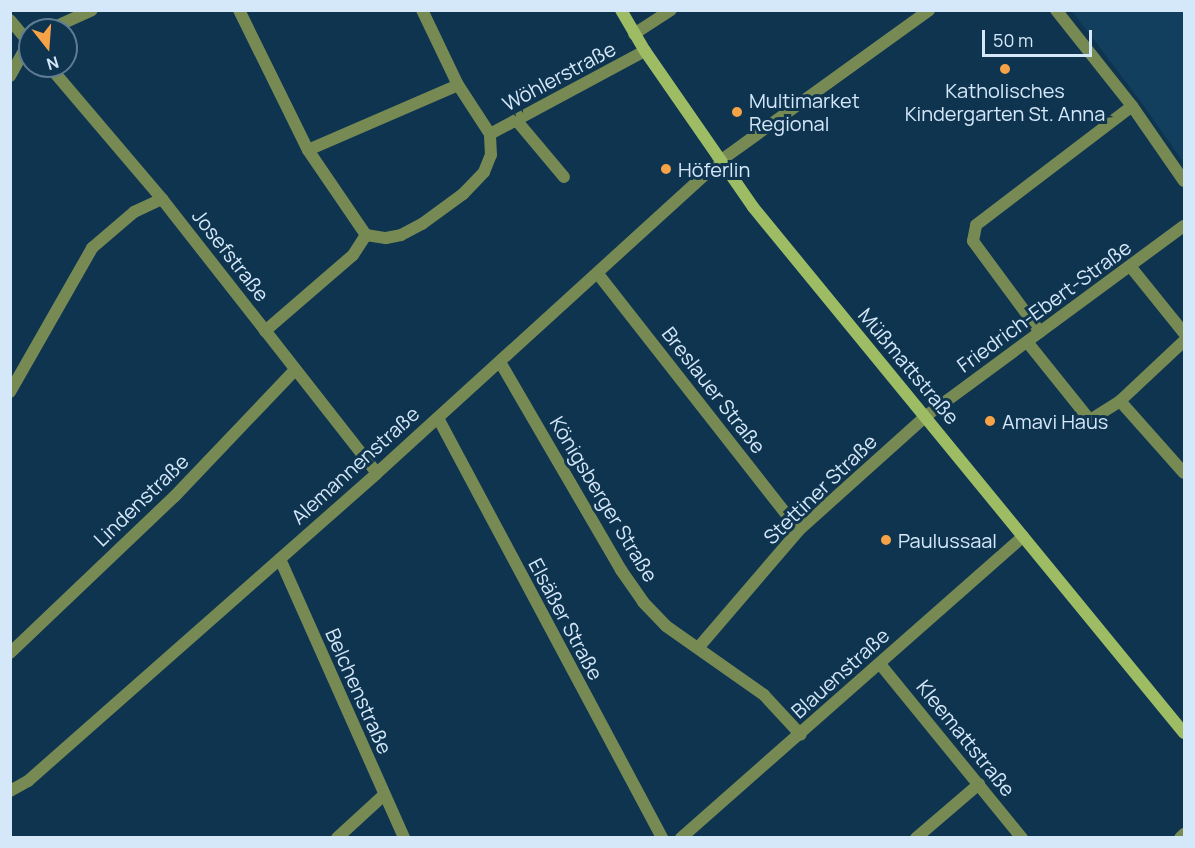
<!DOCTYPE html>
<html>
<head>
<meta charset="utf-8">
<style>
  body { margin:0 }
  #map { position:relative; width:1195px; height:848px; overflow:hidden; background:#0f344f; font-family:Manrope,sans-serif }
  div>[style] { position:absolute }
  .built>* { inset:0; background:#133f5f }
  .street>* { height:12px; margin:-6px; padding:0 6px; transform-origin:6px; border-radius:6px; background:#778a54 }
  .secondary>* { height:12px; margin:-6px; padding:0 6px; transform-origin:6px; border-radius:6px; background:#9ebc64 }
  .dots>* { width:16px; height:16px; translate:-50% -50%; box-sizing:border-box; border:3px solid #0f344f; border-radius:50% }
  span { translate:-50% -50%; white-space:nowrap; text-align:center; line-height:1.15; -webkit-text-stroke:6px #0f344f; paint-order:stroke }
  .street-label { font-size:20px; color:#d5e8fa }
  .poi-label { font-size:20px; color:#d5e8fa }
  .left { translate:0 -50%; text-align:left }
  .frame { position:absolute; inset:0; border:12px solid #d5e8fa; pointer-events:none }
  .north { position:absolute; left:18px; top:18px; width:60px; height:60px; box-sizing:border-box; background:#0f344f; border:2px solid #5e7c93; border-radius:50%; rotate:163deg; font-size:16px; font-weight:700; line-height:24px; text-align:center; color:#d5e8fa }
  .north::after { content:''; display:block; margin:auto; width:21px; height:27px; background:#f6a247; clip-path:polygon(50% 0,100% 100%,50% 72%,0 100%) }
  .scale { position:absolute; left:982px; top:30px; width:110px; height:27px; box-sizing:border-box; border:3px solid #d5e8fa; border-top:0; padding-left:8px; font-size:18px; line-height:21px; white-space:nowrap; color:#d5e8fa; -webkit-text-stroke:4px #0f344f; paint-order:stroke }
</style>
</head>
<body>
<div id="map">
  <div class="built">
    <i style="clip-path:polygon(1072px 11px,1184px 11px,1184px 163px,1139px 99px)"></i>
  </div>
  <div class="street">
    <i style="left:239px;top:10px;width:156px;rotate:63.8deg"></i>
    <i style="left:308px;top:150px;width:103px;rotate:55.7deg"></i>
    <i style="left:366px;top:235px;width:20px;rotate:9deg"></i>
    <i style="left:386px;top:238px;width:15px;rotate:-11deg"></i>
    <i style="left:401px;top:235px;width:24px;rotate:-28deg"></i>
    <i style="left:422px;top:224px;width:51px;rotate:-36.2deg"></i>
    <i style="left:463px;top:194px;width:30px;rotate:-46deg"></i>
    <i style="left:484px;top:172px;width:18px;rotate:-68deg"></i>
    <i style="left:491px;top:155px;width:21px;rotate:-93deg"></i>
    <i style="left:490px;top:134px;width:59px;rotate:-123.1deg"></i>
    <i style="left:458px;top:85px;width:83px;rotate:-115.6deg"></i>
    <i style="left:1056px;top:10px;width:122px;rotate:51.6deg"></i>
    <i style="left:1132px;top:106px;width:91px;rotate:55.3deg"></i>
    <i style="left:10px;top:20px;width:31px;rotate:50deg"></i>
    <i style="left:48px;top:30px;width:48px;rotate:-24.4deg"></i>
    <i style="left:634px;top:34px;width:44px;rotate:-33deg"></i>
    <i style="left:49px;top:66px;width:175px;rotate:49.6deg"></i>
    <i style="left:162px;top:199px;width:348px;rotate:51.9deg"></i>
    <i style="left:10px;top:76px;width:41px;rotate:-60.9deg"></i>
    <i style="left:517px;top:121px;width:73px;rotate:50deg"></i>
    <i style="left:490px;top:134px;width:176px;rotate:-28.2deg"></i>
    <i style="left:308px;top:150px;width:163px;rotate:-23.4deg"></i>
    <i style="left:1130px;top:266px;width:86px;rotate:51.1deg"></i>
    <i style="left:598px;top:274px;width:325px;rotate:51.9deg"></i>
    <i style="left:265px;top:331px;width:116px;rotate:-40.8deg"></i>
    <i style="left:353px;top:255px;width:24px;rotate:-57deg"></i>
    <i style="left:1040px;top:332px;width:113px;rotate:-126.4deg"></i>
    <i style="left:973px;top:241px;width:16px;rotate:-79deg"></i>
    <i style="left:976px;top:225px;width:196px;rotate:-37.3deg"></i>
    <i style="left:1028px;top:343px;width:99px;rotate:51.2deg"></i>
    <i style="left:1090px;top:420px;width:36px;rotate:-32deg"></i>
    <i style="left:1120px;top:401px;width:88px;rotate:-43.2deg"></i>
    <i style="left:500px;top:362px;width:241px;rotate:59.8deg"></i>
    <i style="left:621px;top:570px;width:39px;rotate:55deg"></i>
    <i style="left:643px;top:602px;width:33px;rotate:46deg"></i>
    <i style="left:666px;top:626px;width:120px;rotate:35.1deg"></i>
    <i style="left:764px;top:695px;width:54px;rotate:47.2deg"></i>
    <i style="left:10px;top:392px;width:166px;rotate:-60.3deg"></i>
    <i style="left:92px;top:248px;width:55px;rotate:-40.6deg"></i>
    <i style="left:134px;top:212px;width:31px;rotate:-25deg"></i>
    <i style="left:1120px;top:401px;width:96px;rotate:48.4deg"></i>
    <i style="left:438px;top:418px;width:476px;rotate:61.9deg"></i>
    <i style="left:280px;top:559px;width:305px;rotate:66deg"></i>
    <i style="left:698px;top:648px;width:155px;rotate:-49.4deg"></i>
    <i style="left:799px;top:530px;width:171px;rotate:-41.9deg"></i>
    <i style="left:926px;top:416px;width:320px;rotate:-36.4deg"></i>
    <i style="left:10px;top:653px;width:226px;rotate:-43.6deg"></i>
    <i style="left:174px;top:497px;width:174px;rotate:-46.4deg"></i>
    <i style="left:880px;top:664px;width:225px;rotate:50.8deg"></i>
    <i style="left:10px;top:791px;width:21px;rotate:-29deg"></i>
    <i style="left:28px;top:781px;width:465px;rotate:-41.4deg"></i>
    <i style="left:377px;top:473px;width:464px;rotate:-42.3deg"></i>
    <i style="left:720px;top:161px;width:258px;rotate:-35.8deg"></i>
    <i style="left:337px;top:838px;width:64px;rotate:-42.5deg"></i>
    <i style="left:681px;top:838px;width:456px;rotate:-41.4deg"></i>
    <i style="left:916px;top:838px;width:83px;rotate:-40.6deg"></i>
    <i style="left:1180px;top:838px;width:6px;rotate:-45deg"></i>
  </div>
  <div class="secondary">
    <i style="left:621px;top:10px;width:48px;rotate:59.7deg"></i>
    <i style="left:645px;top:51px;width:190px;rotate:55.3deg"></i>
    <i style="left:753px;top:207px;width:680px;rotate:50.67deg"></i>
  </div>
  <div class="dots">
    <i style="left:1005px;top:69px;background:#f6a247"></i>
    <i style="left:737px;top:112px;background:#f6a247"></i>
    <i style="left:666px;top:169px;background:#f6a247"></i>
    <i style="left:990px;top:421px;background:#f6a247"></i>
    <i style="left:886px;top:540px;background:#f6a247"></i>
  </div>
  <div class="street-label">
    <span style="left:559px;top:76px;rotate:-28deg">Wöhlerstraße</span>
    <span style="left:231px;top:255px;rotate:52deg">Josefstraße</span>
    <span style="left:1044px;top:306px;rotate:-36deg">Friedrich-Ebert-Straße</span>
    <span style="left:909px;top:366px;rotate:50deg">Müßmattstraße</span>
    <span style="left:714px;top:390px;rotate:52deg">Breslauer Straße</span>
    <span style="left:355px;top:465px;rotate:-42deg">Alemannenstraße</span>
    <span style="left:820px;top:489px;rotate:-44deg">Stettiner Straße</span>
    <span style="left:604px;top:499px;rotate:59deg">Königsberger Straße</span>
    <span style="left:141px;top:500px;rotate:-44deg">Lindenstraße</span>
    <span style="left:566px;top:619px;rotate:62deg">Elsäßer Straße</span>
    <span style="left:840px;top:673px;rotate:-42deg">Blauenstraße</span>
    <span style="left:359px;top:691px;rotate:66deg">Belchenstraße</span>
    <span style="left:966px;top:738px;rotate:51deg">Kleemattstraße</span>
  </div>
  <div class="poi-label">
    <span style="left:1005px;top:102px">Katholisches<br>Kindergarten St. Anna</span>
    <span class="left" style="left:749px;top:112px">Multimarket<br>Regional</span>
    <span class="left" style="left:678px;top:169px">Höferlin</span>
    <span class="left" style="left:1002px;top:421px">Amavi Haus</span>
    <span class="left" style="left:898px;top:540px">Paulussaal</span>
  </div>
  <div class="frame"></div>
  <div class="north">N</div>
  <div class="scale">50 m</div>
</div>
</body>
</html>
